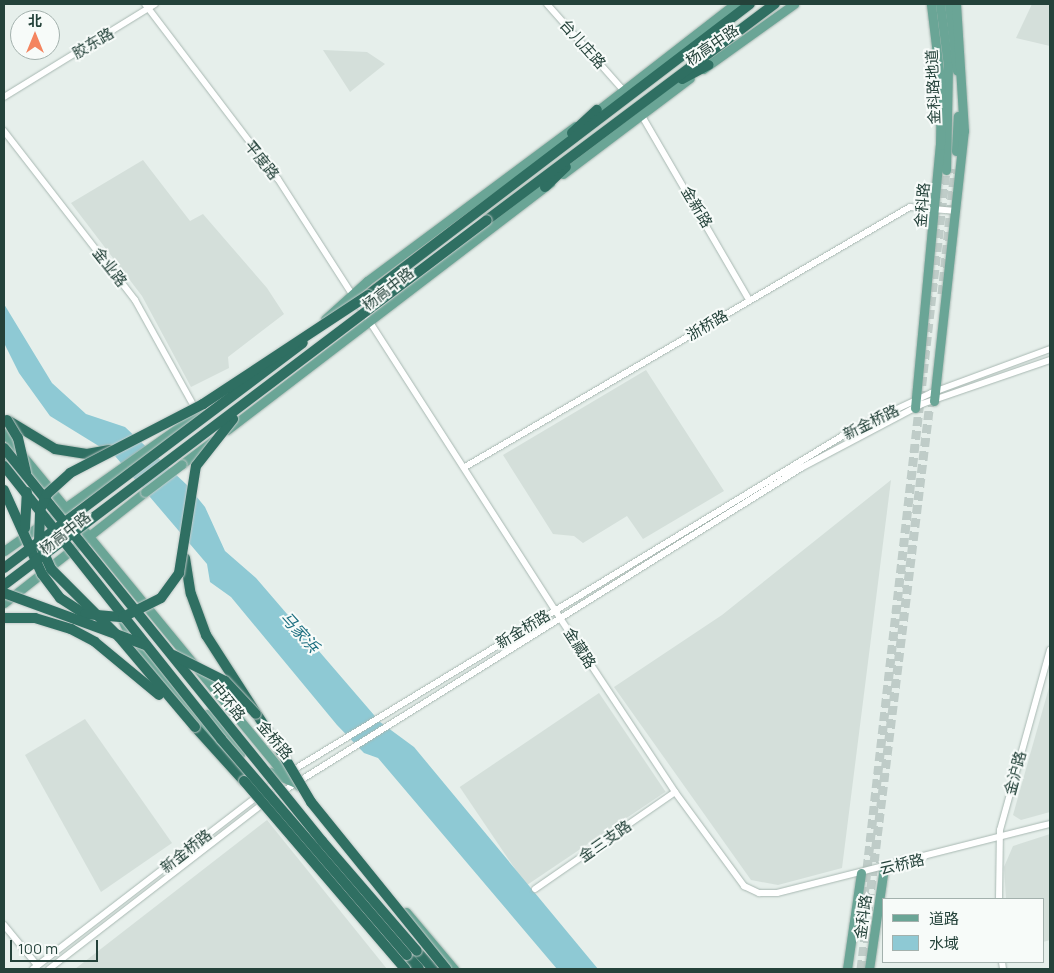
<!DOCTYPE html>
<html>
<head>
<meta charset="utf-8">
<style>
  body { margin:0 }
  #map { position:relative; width:1054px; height:973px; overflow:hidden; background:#e6efeb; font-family:Manrope,"Noto Sans SC",sans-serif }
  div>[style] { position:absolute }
  .built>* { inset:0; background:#d4dfda; transform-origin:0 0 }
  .water>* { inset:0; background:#8ec9d4 }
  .major-tunnel>* { height:9px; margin-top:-4.5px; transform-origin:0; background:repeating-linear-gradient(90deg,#bfccc8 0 9px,transparent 0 13.5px) }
  .roads { filter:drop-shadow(0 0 1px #a8b8b2) drop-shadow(0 0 1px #a8b8b2) }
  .minor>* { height:6px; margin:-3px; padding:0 3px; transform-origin:3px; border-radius:3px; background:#fff }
  .major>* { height:9px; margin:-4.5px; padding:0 4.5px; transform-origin:4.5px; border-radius:4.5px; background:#6aa596 }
  .highway>* { height:10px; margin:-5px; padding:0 5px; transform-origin:5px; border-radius:5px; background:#2f6f62 }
  .bridges { filter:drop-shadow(0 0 1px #c2cac8) drop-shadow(0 0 1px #c2cac8) }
  .major-bridge>* { height:9px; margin:-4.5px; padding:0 4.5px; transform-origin:4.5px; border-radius:4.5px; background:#6aa596 }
  .highway-bridge>* { height:10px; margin:-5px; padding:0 5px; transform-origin:5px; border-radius:5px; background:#2f6f62 }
  span { translate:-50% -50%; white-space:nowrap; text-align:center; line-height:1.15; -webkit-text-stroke:4px #f7fbf9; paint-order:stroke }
  .street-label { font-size:15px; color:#24423a }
  .water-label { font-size:16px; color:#1c6f80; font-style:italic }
  .frame { position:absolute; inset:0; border:5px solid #24423a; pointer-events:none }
  .legend { position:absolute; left:882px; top:898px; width:162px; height:65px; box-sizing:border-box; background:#f7fbf9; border:1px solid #a3b1ad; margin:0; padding:6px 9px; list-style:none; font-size:15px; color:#24423a }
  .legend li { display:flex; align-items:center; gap:10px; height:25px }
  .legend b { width:25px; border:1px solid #a3b1ad }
  .north { position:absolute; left:10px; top:10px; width:50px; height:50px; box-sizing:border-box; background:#f7fbf9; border:1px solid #a3b1ad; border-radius:50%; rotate:0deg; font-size:14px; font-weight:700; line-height:20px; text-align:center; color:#24423a }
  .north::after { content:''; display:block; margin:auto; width:18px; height:22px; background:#f4845f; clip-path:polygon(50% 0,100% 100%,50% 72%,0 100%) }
  .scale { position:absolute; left:10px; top:940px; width:88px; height:22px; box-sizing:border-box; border:2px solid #24423a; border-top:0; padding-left:6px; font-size:15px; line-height:18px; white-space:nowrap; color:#24423a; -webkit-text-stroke:4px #f7fbf9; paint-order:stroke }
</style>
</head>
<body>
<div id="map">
  <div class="built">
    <i style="clip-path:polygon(1032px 4px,1050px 4px,1050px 46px,1016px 38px)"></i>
    <i style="clip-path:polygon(323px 50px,367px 52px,385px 64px,350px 92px)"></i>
    <i style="clip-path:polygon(143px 160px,190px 221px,203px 214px,267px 288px,284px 314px,228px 357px,229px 368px,191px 387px,142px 296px,71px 203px)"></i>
    <i style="clip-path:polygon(646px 370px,724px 491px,643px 539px,627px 516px,583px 543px,574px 536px,553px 534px,503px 455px)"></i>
    <i style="clip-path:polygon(891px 480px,842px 868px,778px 885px,751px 880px,614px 687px,722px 615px)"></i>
    <i style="clip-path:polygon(1050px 684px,1050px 812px,1021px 820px,1013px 815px)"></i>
    <i style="left:599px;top:693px;width:119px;height:168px;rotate:56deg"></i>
    <i style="clip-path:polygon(85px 719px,172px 843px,101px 892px,25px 755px)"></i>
    <i style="clip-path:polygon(267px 820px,387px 969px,75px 969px)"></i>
    <i style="clip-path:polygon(1050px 834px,1050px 940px,1043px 942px,1043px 899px,1006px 899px,1004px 867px,1013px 846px)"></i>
  </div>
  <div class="water">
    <i style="clip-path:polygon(4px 304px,52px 383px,86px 414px,125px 427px,187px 485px,205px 507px,225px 551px,256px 578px,380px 722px,414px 747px,598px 969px,557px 969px,378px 758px,364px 753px,337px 725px,231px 597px,210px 582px,207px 564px,115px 456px,50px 416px,19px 373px,4px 343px)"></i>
  </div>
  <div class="major-tunnel">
    <i style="left:942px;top:294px;width:126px;rotate:-84.1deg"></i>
    <i style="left:861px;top:922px;width:757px;rotate:-83.55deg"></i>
    <i style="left:861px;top:969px;width:579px;rotate:-83.06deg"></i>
  </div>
  <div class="roads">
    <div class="minor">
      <i style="left:145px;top:4px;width:220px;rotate:52.8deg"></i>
      <i style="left:278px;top:179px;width:522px;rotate:57.28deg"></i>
      <i style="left:560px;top:618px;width:209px;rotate:56.5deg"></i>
      <i style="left:675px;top:792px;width:117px;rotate:53.7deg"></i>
      <i style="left:744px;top:886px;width:17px;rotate:25deg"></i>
      <i style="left:759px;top:893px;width:18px"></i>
      <i style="left:777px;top:893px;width:282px;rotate:-14.2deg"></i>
      <i style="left:547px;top:4px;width:116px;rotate:48.5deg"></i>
      <i style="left:4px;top:97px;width:177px;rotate:-31.6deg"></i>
      <i style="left:642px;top:116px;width:213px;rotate:59.8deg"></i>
      <i style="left:4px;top:131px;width:214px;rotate:52.2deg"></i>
      <i style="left:135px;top:300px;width:126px;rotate:61deg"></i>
      <i style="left:465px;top:467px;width:515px;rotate:-30.3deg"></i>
      <i style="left:910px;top:207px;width:46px;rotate:5deg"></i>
      <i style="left:290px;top:772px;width:658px;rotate:-31.32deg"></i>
      <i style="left:852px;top:430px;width:87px;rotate:-25.1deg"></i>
      <i style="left:931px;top:393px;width:127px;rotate:-20.3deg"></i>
      <i style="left:535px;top:889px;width:170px;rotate:-34.7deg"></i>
      <i style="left:999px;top:899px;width:69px;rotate:-89.2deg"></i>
      <i style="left:1000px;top:830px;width:187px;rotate:-74.5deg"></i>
      <i style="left:4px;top:925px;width:52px;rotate:50.5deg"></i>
      <i style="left:1002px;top:962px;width:7px;rotate:82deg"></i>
      <i style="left:33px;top:969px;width:308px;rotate:-37.6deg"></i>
      <i style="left:49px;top:969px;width:268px;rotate:-37.7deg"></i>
      <i style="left:261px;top:805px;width:637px;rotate:-31.97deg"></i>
      <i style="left:801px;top:468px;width:137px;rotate:-27.9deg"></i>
      <i style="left:922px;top:404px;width:135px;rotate:-19deg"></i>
    </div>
    <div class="major">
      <i style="left:940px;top:4px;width:63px;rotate:82.6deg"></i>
      <i style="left:948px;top:66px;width:104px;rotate:91.1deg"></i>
      <i style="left:949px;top:4px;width:67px;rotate:83.2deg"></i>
      <i style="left:703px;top:69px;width:112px;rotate:-35.5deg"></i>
      <i style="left:593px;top:114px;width:180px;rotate:-37.8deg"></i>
      <i style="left:956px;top:151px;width:35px;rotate:-87deg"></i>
      <i style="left:563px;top:174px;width:159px;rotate:-37.1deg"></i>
      <i style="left:325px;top:319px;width:57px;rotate:-42.1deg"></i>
      <i style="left:367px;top:281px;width:260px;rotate:-36.6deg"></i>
      <i style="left:934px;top:401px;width:272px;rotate:-83.7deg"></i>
      <i style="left:964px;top:131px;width:127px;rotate:-93.6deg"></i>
      <i style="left:915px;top:408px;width:264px;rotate:-84.6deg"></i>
      <i style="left:940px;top:145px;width:58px;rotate:-89deg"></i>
      <i style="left:941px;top:87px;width:84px;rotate:-96.9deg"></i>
      <i style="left:227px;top:430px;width:407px;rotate:-37.4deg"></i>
      <i style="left:4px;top:433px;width:430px;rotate:50.6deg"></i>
      <i style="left:277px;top:765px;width:30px;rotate:44deg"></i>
      <i style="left:4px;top:456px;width:25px;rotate:50deg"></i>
      <i style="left:182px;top:464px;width:39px;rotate:-37deg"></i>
      <i style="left:4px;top:551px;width:281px;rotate:-35.3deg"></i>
      <i style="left:4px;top:603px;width:179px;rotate:-38.2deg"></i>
      <i style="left:121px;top:617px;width:26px;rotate:65deg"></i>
      <i style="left:132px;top:641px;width:172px;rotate:49.9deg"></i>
      <i style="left:207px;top:714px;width:20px;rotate:24deg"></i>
      <i style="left:215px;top:724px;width:39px;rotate:50deg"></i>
      <i style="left:270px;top:772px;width:28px;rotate:23deg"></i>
      <i style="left:406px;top:912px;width:75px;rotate:49.9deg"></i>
      <i style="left:380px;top:931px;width:50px;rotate:49.9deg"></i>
      <i style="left:847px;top:969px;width:97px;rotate:-81.7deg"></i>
      <i style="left:869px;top:969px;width:102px;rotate:-81.6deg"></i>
    </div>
    <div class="highway">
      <i style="left:682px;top:79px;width:30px;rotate:-28deg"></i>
      <i style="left:572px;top:133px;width:34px;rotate:-43deg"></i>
      <i style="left:545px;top:187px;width:29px;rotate:-44deg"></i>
      <i style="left:487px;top:220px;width:360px;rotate:-36.9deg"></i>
      <i style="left:368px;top:295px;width:480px;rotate:-37.3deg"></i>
      <i style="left:9px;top:421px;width:54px;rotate:31.3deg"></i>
      <i style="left:55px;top:449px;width:32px;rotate:9deg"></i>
      <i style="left:87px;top:454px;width:23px;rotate:-10deg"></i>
      <i style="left:185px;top:558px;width:36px;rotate:81deg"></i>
      <i style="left:191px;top:594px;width:44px;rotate:69.9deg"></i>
      <i style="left:206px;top:635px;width:146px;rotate:57.3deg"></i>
      <i style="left:195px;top:727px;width:73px;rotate:47.8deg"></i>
      <i style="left:417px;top:951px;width:24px;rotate:48deg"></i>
      <i style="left:407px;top:955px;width:18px;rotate:49deg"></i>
    </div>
  </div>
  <div class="bridges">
    <div class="major-bridge">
      <i style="left:145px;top:492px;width:46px;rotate:-37.1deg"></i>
    </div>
    <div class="highway-bridge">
      <i style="left:7px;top:420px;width:21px;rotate:59deg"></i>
      <i style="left:18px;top:438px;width:36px;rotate:77deg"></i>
      <i style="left:4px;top:448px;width:506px;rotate:51.02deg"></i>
      <i style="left:322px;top:841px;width:145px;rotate:49.2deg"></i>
      <i style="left:4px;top:466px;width:349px;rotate:51.5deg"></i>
      <i style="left:221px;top:739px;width:285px;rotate:49.3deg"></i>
      <i style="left:4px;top:490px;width:92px;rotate:65.7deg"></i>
      <i style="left:42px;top:574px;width:30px;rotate:53deg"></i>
      <i style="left:60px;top:598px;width:30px;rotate:33deg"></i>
      <i style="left:85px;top:614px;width:38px;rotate:5deg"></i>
      <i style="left:123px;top:617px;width:42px;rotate:-26.6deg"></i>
      <i style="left:161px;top:598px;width:31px;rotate:-54deg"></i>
      <i style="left:179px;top:573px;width:108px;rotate:-81deg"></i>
      <i style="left:196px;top:466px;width:60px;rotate:-51.8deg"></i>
      <i style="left:25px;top:528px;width:36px;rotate:-87deg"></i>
      <i style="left:4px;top:568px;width:374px;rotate:-37deg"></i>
      <i style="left:4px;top:585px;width:605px;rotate:-37.08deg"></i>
      <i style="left:4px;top:593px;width:150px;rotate:20.2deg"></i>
      <i style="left:4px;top:618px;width:31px"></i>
      <i style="left:35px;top:618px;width:38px;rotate:17deg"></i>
      <i style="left:71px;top:629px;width:27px;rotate:28deg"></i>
      <i style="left:95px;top:642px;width:83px;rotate:39.6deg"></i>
      <i style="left:173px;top:655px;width:58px;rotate:26.6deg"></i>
      <i style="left:225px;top:681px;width:45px;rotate:46.8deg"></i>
      <i style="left:195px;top:727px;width:118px;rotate:-130.2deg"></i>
      <i style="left:119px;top:637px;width:96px;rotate:-135deg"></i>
      <i style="left:51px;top:569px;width:30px;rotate:-114deg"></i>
      <i style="left:39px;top:542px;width:32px;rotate:-88deg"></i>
      <i style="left:40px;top:510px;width:17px;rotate:-66deg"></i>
      <i style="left:47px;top:494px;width:31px;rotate:-42deg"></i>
      <i style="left:70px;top:473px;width:150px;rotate:-27.4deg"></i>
      <i style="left:203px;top:404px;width:198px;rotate:-33.4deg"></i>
      <i style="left:285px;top:758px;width:51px;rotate:59.4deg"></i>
      <i style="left:311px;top:802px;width:215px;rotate:51deg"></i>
      <i style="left:244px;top:781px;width:248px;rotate:49.4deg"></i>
    </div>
  </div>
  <div class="street-label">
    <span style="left:93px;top:43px;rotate:-31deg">胶东路</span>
    <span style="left:583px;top:44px;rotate:48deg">台儿庄路</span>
    <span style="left:712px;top:45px;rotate:-34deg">杨高中路</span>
    <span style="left:933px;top:87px;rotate:-92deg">金科路地道</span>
    <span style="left:262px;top:160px;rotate:51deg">平度路</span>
    <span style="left:922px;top:205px;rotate:-85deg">金科路</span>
    <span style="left:697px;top:207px;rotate:59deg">金新路</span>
    <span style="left:110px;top:267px;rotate:52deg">金业路</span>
    <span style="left:388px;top:289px;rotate:-38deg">杨高中路</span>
    <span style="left:707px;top:325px;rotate:-30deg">浙桥路</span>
    <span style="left:871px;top:422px;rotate:-26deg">新金桥路</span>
    <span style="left:65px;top:533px;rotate:-38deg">杨高中路</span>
    <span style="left:523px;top:629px;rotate:-31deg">新金桥路</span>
    <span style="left:580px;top:648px;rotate:57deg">金藏路</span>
    <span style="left:228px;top:701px;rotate:51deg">中环路</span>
    <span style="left:275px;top:740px;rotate:49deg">金桥路</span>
    <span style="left:1015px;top:773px;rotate:-75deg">金沪路</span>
    <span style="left:605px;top:841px;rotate:-35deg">金三支路</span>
    <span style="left:186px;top:851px;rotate:-38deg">新金桥路</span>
    <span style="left:902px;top:864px;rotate:-13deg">云桥路</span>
    <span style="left:863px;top:917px;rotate:-82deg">金科路</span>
  </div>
  <div class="water-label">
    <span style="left:300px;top:632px;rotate:48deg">马家浜</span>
  </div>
  <div class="frame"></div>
  <ul class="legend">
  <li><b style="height:6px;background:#6aa596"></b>道路</li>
  <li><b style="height:14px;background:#8ec9d4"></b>水域</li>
  </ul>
  <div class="north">北</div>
  <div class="scale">100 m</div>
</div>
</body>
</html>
